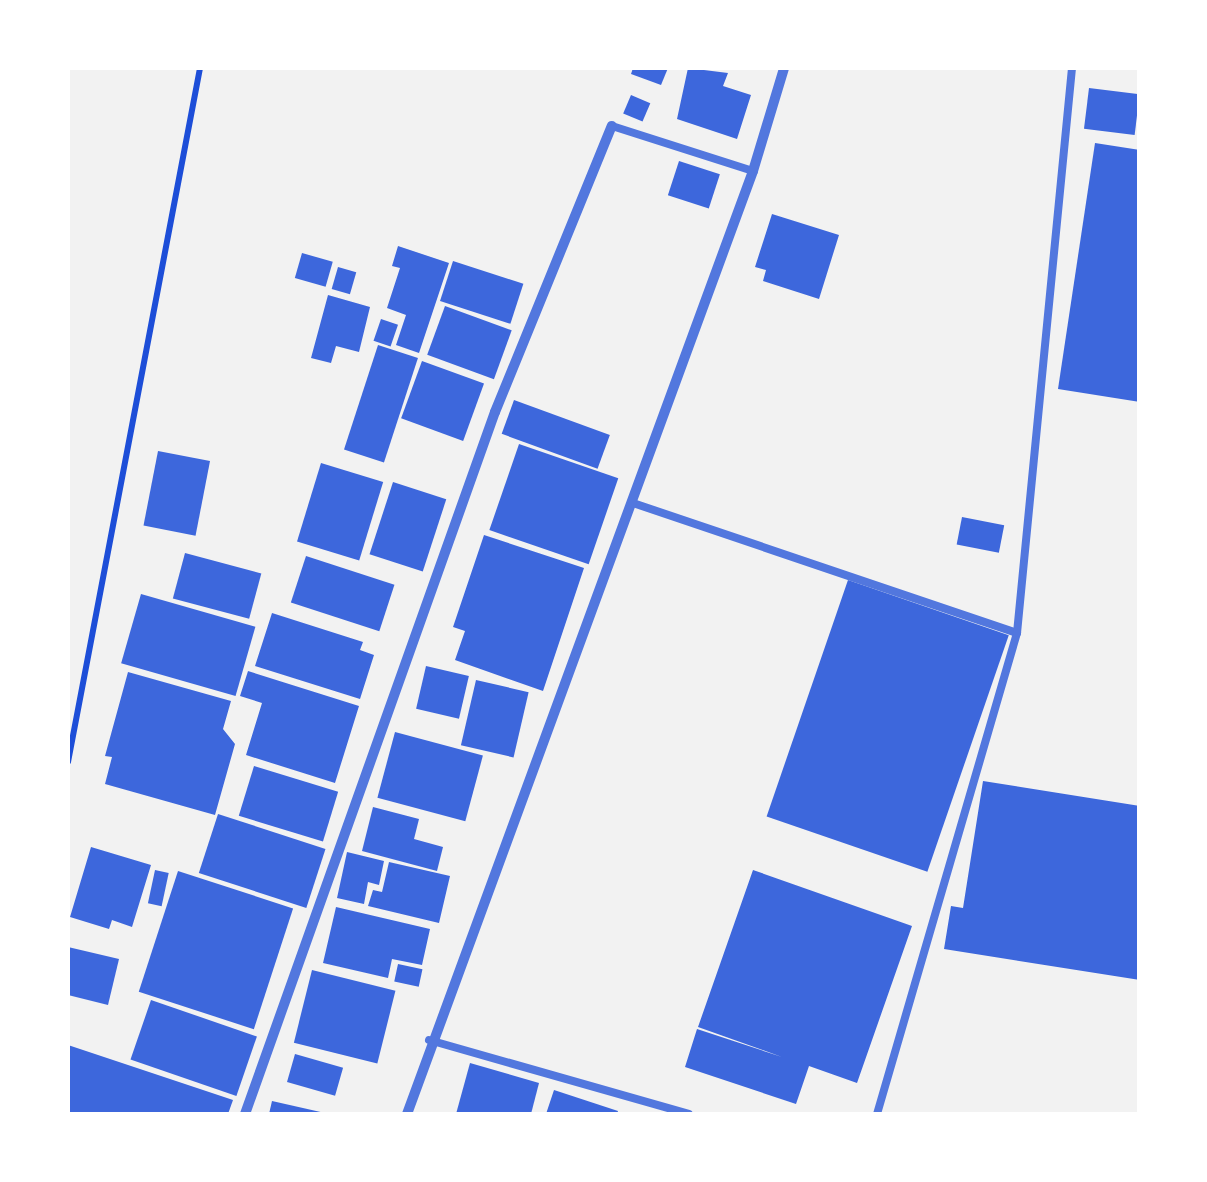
<!DOCTYPE html>
<html>
<head>
<meta charset="utf-8">
<style>
  body { margin:0 }
  #map { position:relative; width:1207px; height:1182px; overflow:hidden; background:#f2f2f2; font-family:"Space Grotesk",sans-serif }
  div>[style] { position:absolute }
  .building>* { inset:0; background:#3d67dc; transform-origin:0 0 }
  .path>* { height:6px; margin:-3px; padding:0 3px; transform-origin:3px; border-radius:3px; background:#1d4ed8 }
  .service>* { height:8px; margin:-4px; padding:0 4px; transform-origin:4px; border-radius:4px; background:#5277de }
  .minor>* { height:10px; margin:-5px; padding:0 5px; transform-origin:5px; border-radius:5px; background:#5277de }
  span { translate:-50% -50%; white-space:nowrap; text-align:center; line-height:1.15; -webkit-text-stroke:8px #fff; paint-order:stroke }
  .frame { position:absolute; inset:0; border:70px solid #fff; pointer-events:none }
</style>
</head>
<body>
<div id="map">
  <div class="building">
    <i style="clip-path:polygon(633px 68px,668px 68px,661px 85px,631px 74px)"></i>
    <i style="clip-path:polygon(688px 68px,728px 73px,723px 86px,751px 95px,737px 139px,677px 119px)"></i>
    <i style="left:1089px;top:88px;width:51px;height:41px;rotate:7deg"></i>
    <i style="left:631px;top:95px;width:21px;height:20px;rotate:23deg"></i>
    <i style="clip-path:polygon(1095px 143px,1140px 150px,1140px 402px,1058px 389px)"></i>
    <i style="left:679px;top:161px;width:43px;height:36px;rotate:18deg"></i>
    <i style="clip-path:polygon(772px 214px,839px 235px,819px 299px,763px 281px,766px 270px,755px 267px)"></i>
    <i style="clip-path:polygon(398px 246px,449px 263px,419px 353px,396px 345px,406px 315px,387px 308px,400px 268px,392px 266px)"></i>
    <i style="left:302px;top:253px;width:32px;height:26px;rotate:16deg"></i>
    <i style="left:453px;top:261px;width:74px;height:42px;rotate:18deg"></i>
    <i style="left:338px;top:267px;width:19px;height:23px;rotate:16deg"></i>
    <i style="clip-path:polygon(328px 295px,370px 307px,359px 352px,336px 346px,331px 363px,311px 358px)"></i>
    <i style="left:445px;top:306px;width:71px;height:52px;rotate:20deg"></i>
    <i style="left:381px;top:319px;width:18px;height:23px;rotate:19deg"></i>
    <i style="left:378px;top:345px;width:42px;height:110px;rotate:18deg"></i>
    <i style="left:422px;top:361px;width:66px;height:61px;rotate:20deg"></i>
    <i style="left:514px;top:400px;width:102px;height:36px;rotate:20deg"></i>
    <i style="left:519px;top:444px;width:105px;height:91px;rotate:19deg"></i>
    <i style="left:158px;top:451px;width:53px;height:76px;rotate:11deg"></i>
    <i style="left:321px;top:463px;width:65px;height:82px;rotate:17deg"></i>
    <i style="left:393px;top:482px;width:56px;height:76px;rotate:18deg"></i>
    <i style="left:962px;top:517px;width:43px;height:28px;rotate:11deg"></i>
    <i style="clip-path:polygon(484px 535px,584px 568px,543px 691px,455px 660px,465px 631px,453px 627px)"></i>
    <i style="left:185px;top:553px;width:79px;height:47px;rotate:15deg"></i>
    <i style="left:306px;top:556px;width:93px;height:49px;rotate:18deg"></i>
    <i style="left:848px;top:580px;width:170px;height:250px;rotate:19deg"></i>
    <i style="left:141px;top:594px;width:119px;height:72px;rotate:16deg"></i>
    <i style="clip-path:polygon(272px 613px,363px 642px,360px 650px,374px 655px,360px 699px,255px 666px)"></i>
    <i style="left:426px;top:666px;width:44px;height:44px;rotate:13deg"></i>
    <i style="clip-path:polygon(248px 671px,359px 706px,335px 783px,246px 755px,262px 703px,240px 696px)"></i>
    <i style="clip-path:polygon(128px 672px,231px 701px,223px 729px,235px 744px,215px 815px,105px 784px,112px 757px,105px 756px)"></i>
    <i style="left:476px;top:680px;width:54px;height:67px;rotate:13deg"></i>
    <i style="left:395px;top:732px;width:91px;height:68px;rotate:15deg"></i>
    <i style="left:254px;top:766px;width:88px;height:52px;rotate:17deg"></i>
    <i style="clip-path:polygon(983px 781px,1140px 806px,1140px 980px,944px 949px,951px 906px,963px 908px)"></i>
    <i style="clip-path:polygon(373px 807px,419px 819px,414px 839px,443px 847px,437px 871px,362px 851px)"></i>
    <i style="left:218px;top:814px;width:113px;height:62px;rotate:18deg"></i>
    <i style="clip-path:polygon(91px 847px,151px 865px,132px 927px,112px 920px,109px 929px,70px 917px)"></i>
    <i style="clip-path:polygon(347px 852px,384px 861px,379px 885px,368px 882px,364px 904px,337px 898px)"></i>
    <i style="clip-path:polygon(389px 862px,450px 876px,439px 923px,368px 906px,373px 890px,382px 892px)"></i>
    <i style="left:155px;top:870px;width:14px;height:34px;rotate:12deg"></i>
    <i style="clip-path:polygon(753px 870px,912px 926px,857px 1083px,809px 1066px,796px 1104px,685px 1067px,697px 1029px,782px 1057px,698px 1027px)"></i>
    <i style="left:178px;top:871px;width:121px;height:127px;rotate:18deg"></i>
    <i style="clip-path:polygon(336px 907px,430px 929px,422px 965px,392px 959px,388px 978px,323px 963px)"></i>
    <i style="clip-path:polygon(68px 947px,119px 959px,108px 1005px,68px 995px)"></i>
    <i style="left:398px;top:964px;width:25px;height:18px;rotate:12deg"></i>
    <i style="left:312px;top:970px;width:86px;height:75px;rotate:14deg"></i>
    <i style="left:151px;top:1000px;width:112px;height:63px;rotate:19deg"></i>
    <i style="clip-path:polygon(68px 1045px,233px 1100px,228px 1114px,68px 1114px)"></i>
    <i style="left:295px;top:1054px;width:50px;height:29px;rotate:16deg"></i>
    <i style="clip-path:polygon(470px 1063px,539px 1083px,531px 1114px,456px 1114px)"></i>
    <i style="clip-path:polygon(554px 1090px,618px 1111px,617px 1114px,546px 1114px)"></i>
    <i style="clip-path:polygon(272px 1101px,325px 1113px,325px 1114px,269px 1114px)"></i>
  </div>
  <div class="path">
    <i style="left:68px;top:762px;width:706px;rotate:-79.23deg"></i>
  </div>
  <div class="service">
    <i style="left:612px;top:126px;width:148px;rotate:17.7deg"></i>
    <i style="left:633px;top:503px;width:405px;rotate:18.7deg"></i>
    <i style="left:429px;top:1040px;width:270px;rotate:15.9deg"></i>
    <i style="left:877px;top:1114px;width:501px;rotate:-73.77deg"></i>
    <i style="left:1017px;top:633px;width:568px;rotate:-84.44deg"></i>
  </div>
  <div class="minor">
    <i style="left:245px;top:1114px;width:745px;rotate:-70.4deg"></i>
    <i style="left:495px;top:412px;width:309px;rotate:-67.8deg"></i>
    <i style="left:407px;top:1114px;width:1004px;rotate:-69.85deg"></i>
    <i style="left:753px;top:171px;width:108px;rotate:-73.2deg"></i>
  </div>
  <div class="frame"></div>
</div>
</body>
</html>
